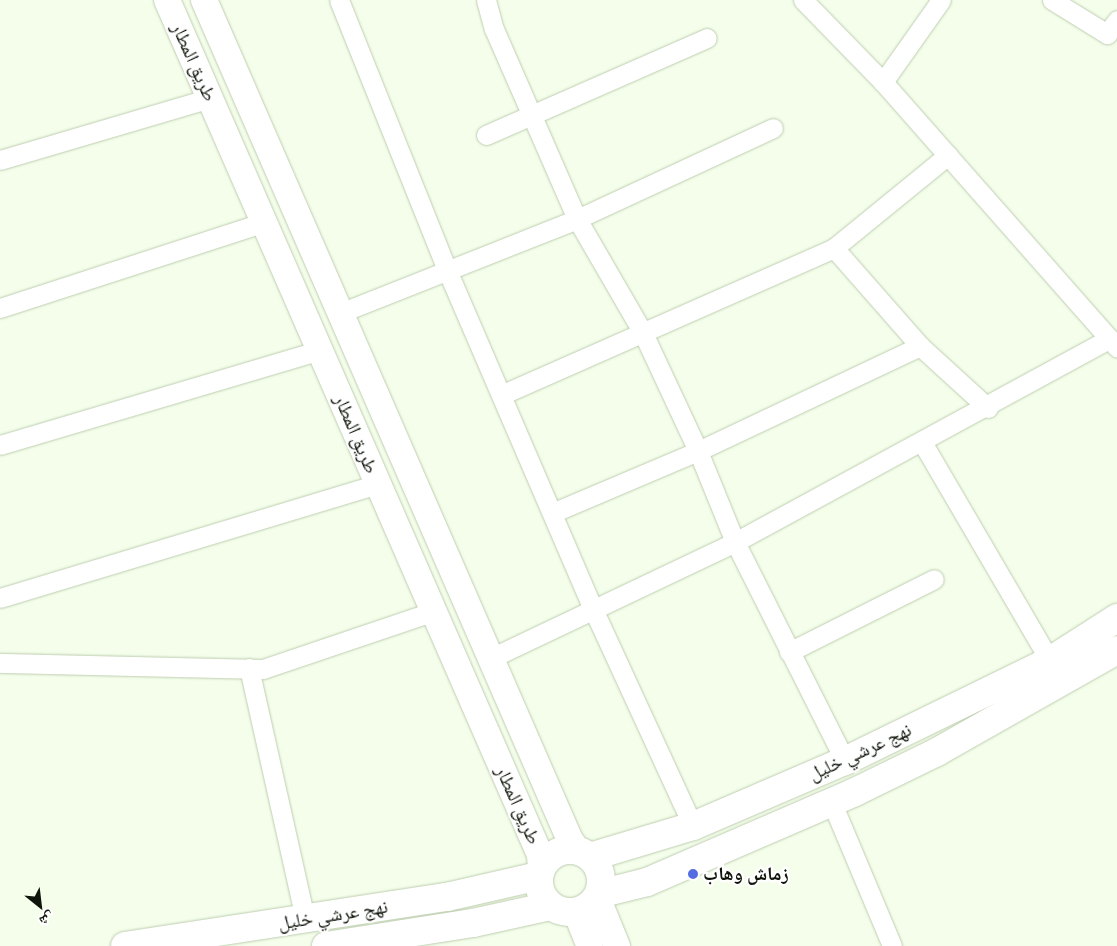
<!DOCTYPE html>
<html>
<head>
<meta charset="utf-8">
<style>
  body { margin:0 }
  #map { position:relative; width:1117px; height:946px; overflow:hidden; background:#f4feeb; font-family:"PT Sans Narrow","Noto Naskh Arabic",sans-serif }
  div>[style] { position:absolute }
  .roads { filter:drop-shadow(0 0 1px #becdaf) drop-shadow(0 0 1px #becdaf) }
  .minor>* { height:19px; margin:-9.5px; padding:0 9.5px; transform-origin:9.5px; border-radius:9.5px; background:#fff }
  .secondary>* { height:26px; margin:-13px; padding:0 13px; transform-origin:13px; border-radius:13px; background:#fff }
  .trunk>* { height:28px; margin:-14px; padding:0 14px; transform-origin:14px; border-radius:14px; background:#fff }
  .trunk>.ring { margin:-14px; padding:0; box-sizing:content-box; background:none; border:28px solid #fff; border-radius:50% }
  .dots>* { width:14px; height:14px; translate:-50% -50%; box-sizing:border-box; border:2px solid #fff; border-radius:50% }
  span { translate:-50% -50%; white-space:nowrap; text-align:center; line-height:1.15; -webkit-text-stroke:4.5px #fff; paint-order:stroke }
  .street-label { font-size:19px; color:#0f150a }
  .poi-label { font-size:19px; color:#0f150a; font-weight:700 }
  .left { translate:0 -50%; text-align:left }
  .north { position:absolute; left:15px; top:881px; width:50px; height:50px; -webkit-text-stroke:4px #fff; paint-order:stroke; rotate:151deg; font-size:14px; font-weight:700; line-height:20px; text-align:center; color:#0f150a }
  .north::after { content:''; display:block; margin:auto; width:18px; height:22px; background:#0f150a; clip-path:polygon(50% 0,100% 100%,50% 72%,0 100%) }
</style>
</head>
<body>
<div id="map">
  <div class="roads">
    <div class="minor">
      <i style="left:339px;top:0;width:291px;rotate:68.2deg"></i>
      <i style="left:447px;top:270px;width:371px;rotate:66.7deg"></i>
      <i style="left:594px;top:611px;width:237px;rotate:65.3deg"></i>
      <i style="left:486px;top:0;width:30px;rotate:75deg"></i>
      <i style="left:494px;top:29px;width:207px;rotate:66.4deg"></i>
      <i style="left:577px;top:219px;width:132px;rotate:59.9deg"></i>
      <i style="left:643px;top:333px;width:130px;rotate:65deg"></i>
      <i style="left:698px;top:451px;width:98px;rotate:67.9deg"></i>
      <i style="left:735px;top:542px;width:245px;rotate:63.3deg"></i>
      <i style="left:803px;top:0;width:115px;rotate:45.7deg"></i>
      <i style="left:883px;top:82px;width:354px;rotate:48.6deg"></i>
      <i style="left:1052px;top:0;width:65px;rotate:31.7deg"></i>
      <i style="left:1107px;top:34px;width:17px;rotate:-54deg"></i>
      <i style="left:883px;top:82px;width:100px;rotate:-54.7deg"></i>
      <i style="left:486px;top:135px;width:241px;rotate:-23.7deg"></i>
      <i style="left:0;top:160px;width:219px;rotate:-16.4deg"></i>
      <i style="left:834px;top:248px;width:130px;rotate:48.7deg"></i>
      <i style="left:920px;top:346px;width:92px;rotate:42.4deg"></i>
      <i style="left:0;top:308px;width:278px;rotate:-18deg"></i>
      <i style="left:340px;top:313px;width:255px;rotate:-21.6deg"></i>
      <i style="left:577px;top:219px;width:216px;rotate:-24.9deg"></i>
      <i style="left:501px;top:395px;width:364px;rotate:-23.8deg"></i>
      <i style="left:834px;top:248px;width:147px;rotate:-39.2deg"></i>
      <i style="left:922px;top:442px;width:254px;rotate:59.7deg"></i>
      <i style="left:0;top:445px;width:334px;rotate:-16.5deg"></i>
      <i style="left:552px;top:513px;width:159px;rotate:-23deg"></i>
      <i style="left:698px;top:451px;width:246px;rotate:-25.3deg"></i>
      <i style="left:0;top:598px;width:395px;rotate:-16.8deg"></i>
      <i style="left:789px;top:652px;width:162px;rotate:-26.7deg"></i>
      <i style="left:491px;top:658px;width:270px;rotate:-25.4deg"></i>
      <i style="left:735px;top:542px;width:426px;rotate:-28.5deg"></i>
      <i style="left:0;top:663px;width:263px;rotate:1.3deg"></i>
      <i style="left:263px;top:669px;width:181px;rotate:-18.7deg"></i>
      <i style="left:249px;top:668px;width:257px;rotate:77.4deg"></i>
      <i style="left:832px;top:803px;width:155px;rotate:67.2deg"></i>
    </div>
    <div class="secondary">
      <i style="left:167px;top:0;width:933px;rotate:66.43deg"></i>
      <i style="left:540px;top:855px;width:13px;rotate:86deg"></i>
      <i style="left:204px;top:0;width:916px;rotate:66.46deg"></i>
      <i style="left:570px;top:840px;width:14px;rotate:54deg"></i>
      <i style="left:597px;top:897px;width:53px;rotate:67.8deg"></i>
      <i style="left:576px;top:912px;width:37px;rotate:68deg"></i>
    </div>
    <div class="trunk">
      <i class="ring" style="left:539px;top:850px;width:34px;height:34px"></i>
      <i style="left:590px;top:857px;width:108px;rotate:-16.8deg"></i>
      <i style="left:693px;top:826px;width:165px;rotate:-23.2deg"></i>
      <i style="left:845px;top:761px;width:228px;rotate:-26deg"></i>
      <i style="left:1050px;top:661px;width:80px;rotate:-32.7deg"></i>
      <i style="left:599px;top:894px;width:49px;rotate:-14deg"></i>
      <i style="left:647px;top:882px;width:227px;rotate:-23.4deg"></i>
      <i style="left:855px;top:792px;width:91px;rotate:-26deg"></i>
      <i style="left:937px;top:752px;width:207px;rotate:-29.5deg"></i>
      <i style="left:125px;top:946px;width:326px;rotate:-8.7deg"></i>
      <i style="left:447px;top:897px;width:94px;rotate:-12.9deg"></i>
      <i style="left:326px;top:946px;width:149px;rotate:-8.9deg"></i>
      <i style="left:473px;top:923px;width:79px;rotate:-12.4deg"></i>
    </div>
  </div>
  <div class="dots">
    <i style="left:693px;top:874px;background:#546de3"></i>
  </div>
  <div class="street-label">
    <span style="left:194px;top:62px;rotate:66deg">طريق المطار</span>
    <span style="left:356px;top:434px;rotate:67deg">طريق المطار</span>
    <span style="left:860px;top:752px;rotate:-25deg">نهج عرشي خليل</span>
    <span style="left:518px;top:805px;rotate:66deg">طريق المطار</span>
    <span style="left:333px;top:915px;rotate:-9deg">نهج عرشي خليل</span>
  </div>
  <div class="poi-label">
    <span class="left" style="left:703px;top:874px">زماش وهاب</span>
  </div>
  <div class="north">ش</div>
</div>
</body>
</html>
